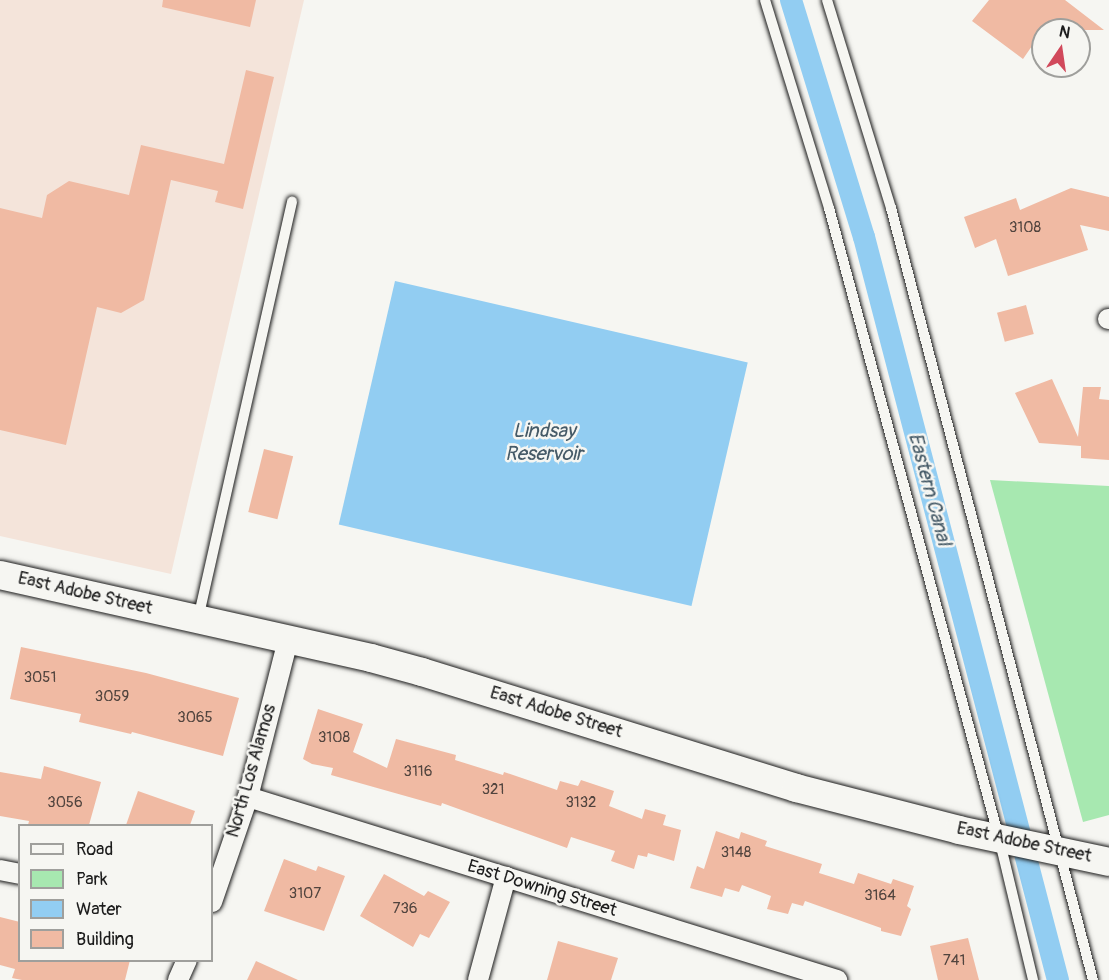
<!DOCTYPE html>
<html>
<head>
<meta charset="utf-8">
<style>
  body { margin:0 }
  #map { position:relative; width:1109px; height:980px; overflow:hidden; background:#f6f6f2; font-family:Pangolin,sans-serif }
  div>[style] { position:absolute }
  .built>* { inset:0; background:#f4e4da }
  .green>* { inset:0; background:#a7e8b0 }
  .water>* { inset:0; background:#92cdf2; transform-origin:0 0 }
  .canal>* { height:22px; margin:-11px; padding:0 11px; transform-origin:11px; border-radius:11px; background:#92cdf2 }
  .building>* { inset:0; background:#f0baa3; transform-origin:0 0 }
  .roads { filter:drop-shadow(0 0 2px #1c1c1c) drop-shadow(0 0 2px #1c1c1c) }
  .lane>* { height:10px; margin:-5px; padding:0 5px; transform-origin:5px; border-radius:5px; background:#f6f6f2 }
  .street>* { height:20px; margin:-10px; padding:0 10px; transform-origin:10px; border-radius:10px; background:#f6f6f2 }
  .secondary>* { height:28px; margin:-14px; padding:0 14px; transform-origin:14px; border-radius:14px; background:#f6f6f2 }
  span { translate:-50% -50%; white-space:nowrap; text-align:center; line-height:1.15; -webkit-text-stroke:5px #f6f6f2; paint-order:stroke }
  .number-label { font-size:15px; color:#51443e }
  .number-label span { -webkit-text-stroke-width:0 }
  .street-label { font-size:18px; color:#1c1c1c }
  .water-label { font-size:20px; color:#455a67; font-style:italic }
  .legend { position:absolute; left:18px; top:824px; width:195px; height:138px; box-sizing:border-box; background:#f6f6f2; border:2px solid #9f9f9c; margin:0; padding:8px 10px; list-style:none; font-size:18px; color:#1c1c1c }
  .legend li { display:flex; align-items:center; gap:12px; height:30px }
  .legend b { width:30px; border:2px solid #9f9f9c }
  .north { position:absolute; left:1031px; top:18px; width:60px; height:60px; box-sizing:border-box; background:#f6f6f2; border:2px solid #9f9f9c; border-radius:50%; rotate:13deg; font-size:16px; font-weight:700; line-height:24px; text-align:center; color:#1c1c1c }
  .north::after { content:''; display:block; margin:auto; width:21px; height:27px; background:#d1495b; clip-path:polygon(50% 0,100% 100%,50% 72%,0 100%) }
</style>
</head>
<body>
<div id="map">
  <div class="built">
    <i style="clip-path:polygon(0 0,304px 0,171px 574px,0 536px)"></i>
  </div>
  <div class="green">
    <i style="clip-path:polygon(990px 480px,1109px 486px,1109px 815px,1083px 822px)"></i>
  </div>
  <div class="water">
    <i style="left:395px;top:281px;width:362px;height:250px;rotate:13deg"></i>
  </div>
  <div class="canal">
    <i style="left:791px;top:0;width:248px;rotate:72.9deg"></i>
    <i style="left:864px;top:237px;width:768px;rotate:75.37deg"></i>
  </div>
  <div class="building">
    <i style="clip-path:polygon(163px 0,256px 0,250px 27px,162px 7px)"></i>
    <i style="clip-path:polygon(989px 0,1065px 0,1104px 30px,1043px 30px,1023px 59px,972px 21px)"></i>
    <i style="clip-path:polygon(246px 70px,274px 77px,243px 209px,215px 202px,218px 191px,171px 180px,144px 300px,121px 313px,97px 307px,66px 445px,0 430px,0 208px,42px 218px,47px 195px,69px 181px,129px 195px,141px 145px,224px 164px)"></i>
    <i style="clip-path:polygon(1071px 188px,1109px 197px,1109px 231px,1080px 225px,1088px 250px,1008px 276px,996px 239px,975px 248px,964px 217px,1016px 198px,1020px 210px)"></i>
    <i style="left:1026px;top:305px;width:30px;height:30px;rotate:75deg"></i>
    <i style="clip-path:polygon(1052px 379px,1078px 437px,1083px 387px,1101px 387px,1099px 399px,1109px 400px,1109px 460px,1081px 458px,1081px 446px,1039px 443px,1015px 393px)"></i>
    <i style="left:264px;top:449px;width:30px;height:65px;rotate:14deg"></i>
    <i style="clip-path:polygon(21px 647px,146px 673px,239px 698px,223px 756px,132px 732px,131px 734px,79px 722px,81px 714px,10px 699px)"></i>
    <i style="clip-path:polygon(318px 709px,363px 724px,353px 752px,387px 768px,396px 739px,456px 755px,455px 760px,503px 775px,504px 772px,557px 790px,560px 781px,578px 786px,581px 780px,614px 791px,609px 806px,642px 819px,645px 809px,666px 815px,663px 825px,681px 830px,674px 861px,648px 853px,647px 857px,638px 855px,634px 869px,611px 861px,615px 851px,571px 837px,567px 848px,442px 803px,441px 806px,331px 775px,333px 768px,312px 764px,303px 759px)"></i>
    <i style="clip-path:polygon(44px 766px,101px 782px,89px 825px,28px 825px,29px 821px,0 816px,0 772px,41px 779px)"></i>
    <i style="clip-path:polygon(138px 791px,195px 811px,190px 825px,126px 825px)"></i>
    <i style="clip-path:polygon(716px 831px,739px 839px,741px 832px,767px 841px,765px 846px,822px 864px,819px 873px,854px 884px,858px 873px,891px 884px,893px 879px,914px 886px,907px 906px,911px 909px,901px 936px,881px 931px,881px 928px,805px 901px,803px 906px,792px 903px,788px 914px,767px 909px,771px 896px,742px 885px,739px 892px,725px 888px,722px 897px,690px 888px,697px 866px,704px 869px)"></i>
    <i style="clip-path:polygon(284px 859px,316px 871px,318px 866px,345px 876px,324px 931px,264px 911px)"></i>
    <i style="clip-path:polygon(384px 874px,424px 896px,428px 891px,450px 902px,429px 938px,420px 934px,413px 947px,360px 916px)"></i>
    <i style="clip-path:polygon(0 917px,20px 922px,20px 960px,130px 960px,125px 980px,22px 980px,12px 978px,15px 969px,0 965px)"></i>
    <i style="clip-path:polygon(968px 938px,979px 980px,938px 980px,930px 946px)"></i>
    <i style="clip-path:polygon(558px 941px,618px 958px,611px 980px,547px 980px)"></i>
    <i style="clip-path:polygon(256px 961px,298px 980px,247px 980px)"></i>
  </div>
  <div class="roads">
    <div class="lane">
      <i style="left:765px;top:0;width:218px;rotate:72.9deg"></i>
      <i style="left:829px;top:208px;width:653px;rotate:74.9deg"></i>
      <i style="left:999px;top:838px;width:146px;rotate:76.5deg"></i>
      <i style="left:827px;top:0;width:218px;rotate:72.9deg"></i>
      <i style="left:891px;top:208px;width:798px;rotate:75.34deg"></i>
      <i style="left:198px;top:619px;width:428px;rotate:-77.3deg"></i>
    </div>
    <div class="street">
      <i style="left:1108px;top:319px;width:1px"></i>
      <i style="left:248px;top:797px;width:617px;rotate:17.26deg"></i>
      <i style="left:0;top:870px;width:20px;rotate:11deg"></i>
      <i style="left:212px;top:902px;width:111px;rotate:-71.1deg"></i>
      <i style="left:248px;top:797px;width:162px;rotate:-75.7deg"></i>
      <i style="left:178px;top:980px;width:22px;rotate:-66deg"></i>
      <i style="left:478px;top:980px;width:107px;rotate:-74.8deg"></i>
    </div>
    <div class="secondary">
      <i style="left:0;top:575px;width:380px;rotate:12.6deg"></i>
      <i style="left:371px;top:658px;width:53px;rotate:15.4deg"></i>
      <i style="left:422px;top:672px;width:392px;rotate:17.2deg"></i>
      <i style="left:796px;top:788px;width:168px;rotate:14.4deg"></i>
      <i style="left:959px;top:830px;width:153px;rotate:12deg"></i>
    </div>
  </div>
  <div class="number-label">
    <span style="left:1025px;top:228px">3108</span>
    <span style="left:40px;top:678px">3051</span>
    <span style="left:112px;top:697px">3059</span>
    <span style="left:195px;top:718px">3065</span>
    <span style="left:334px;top:738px">3108</span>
    <span style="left:418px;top:772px">3116</span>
    <span style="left:493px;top:790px">321</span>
    <span style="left:65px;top:803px">3056</span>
    <span style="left:581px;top:803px">3132</span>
    <span style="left:736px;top:853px">3148</span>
    <span style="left:305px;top:894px">3107</span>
    <span style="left:880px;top:896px">3164</span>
    <span style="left:405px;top:909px">736</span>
    <span style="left:954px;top:961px">741</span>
  </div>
  <div class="street-label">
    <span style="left:85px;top:594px;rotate:13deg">East Adobe Street</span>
    <span style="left:556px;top:713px;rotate:17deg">East Adobe Street</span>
    <span style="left:252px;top:771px;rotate:-74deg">North Los Alamos</span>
    <span style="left:1024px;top:843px;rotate:12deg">East Adobe Street</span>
    <span style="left:542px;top:889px;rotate:17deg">East Downing Street</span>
  </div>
  <div class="water-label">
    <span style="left:544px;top:442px">Lindsay<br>Reservoir</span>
    <span style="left:930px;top:489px;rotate:75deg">Eastern Canal</span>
  </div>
  <ul class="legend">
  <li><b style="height:8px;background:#f6f6f2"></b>Road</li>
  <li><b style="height:16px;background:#a7e8b0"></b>Park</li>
  <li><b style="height:16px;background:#92cdf2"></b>Water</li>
  <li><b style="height:16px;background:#f0baa3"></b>Building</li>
  </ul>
  <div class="north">N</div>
</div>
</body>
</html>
